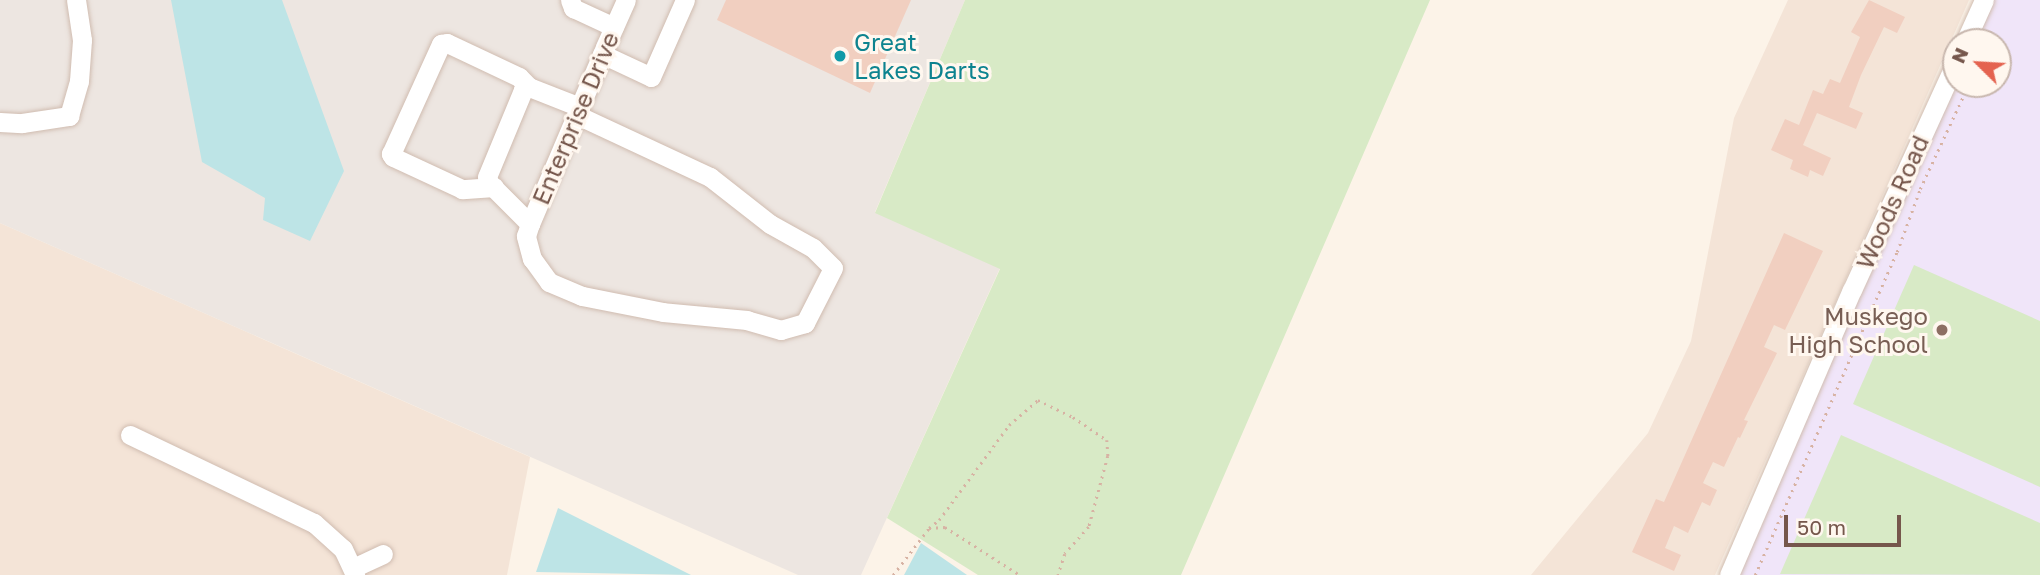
<!DOCTYPE html>
<html>
<head>
<meta charset="utf-8">
<style>
  body { margin:0 }
  #map { position:relative; width:2040px; height:575px; overflow:hidden; background:#fcf3e8; font-family:"Golos Text",sans-serif }
  div>[style] { position:absolute }
  .residential>* { inset:0; background:#f4e4d7 }
  .industrial>* { inset:0; background:#ede6e1 }
  .education>* { inset:0; background:#f0e5f9 }
  .green>* { inset:0; background:#d8eac6 }
  .water>* { inset:0; background:#bde4e6 }
  .building>* { inset:0; background:#f1cfc0 }
  .path>* { height:2.5px; margin-top:-1.25px; transform-origin:0; background:repeating-linear-gradient(90deg,#d7b2a3 0 2px,transparent 0 7px) }
  .roads { filter:drop-shadow(0 0 2px #d0bcb0) drop-shadow(0 0 2px #d0bcb0) }
  .minor>* { height:19px; margin:-9.5px; padding:0 9.5px; transform-origin:9.5px; border-radius:9.5px; background:#fff }
  .dots>* { width:19px; height:19px; translate:-50% -50%; box-sizing:border-box; border:4px solid #fff7ef; border-radius:50% }
  span { translate:-50% -50%; white-space:nowrap; text-align:center; line-height:1.15; -webkit-text-stroke:6px #fff7ef; paint-order:stroke }
  .culture-label { font-size:24px; color:#0d838f }
  .left { translate:0 -50%; text-align:left }
  .street-label { font-size:24px; color:#76574c }
  .education-label { font-size:24px; color:#785e54 }
  .right { translate:-100% -50%; text-align:right }
  .north { position:absolute; left:1942px; top:28px; width:70px; height:70px; box-sizing:border-box; background:#fff7ef; border:2px solid #c8b7ae; border-radius:50%; rotate:294deg; font-size:19px; font-weight:700; line-height:28px; text-align:center; color:#76574c }
  .north::after { content:''; display:block; margin:auto; width:24px; height:32px; background:#e46350; clip-path:polygon(50% 0,100% 100%,50% 72%,0 100%) }
  .scale { position:absolute; left:1784px; top:515px; width:117px; height:32px; box-sizing:border-box; border:4px solid #76574c; border-top:0; padding-left:9px; font-size:21px; line-height:24px; white-space:nowrap; color:#76574c; -webkit-text-stroke:5px #fff7ef; paint-order:stroke }
</style>
</head>
<body>
<div id="map">
  <div class="residential">
    <i style="clip-path:polygon(1788px 0,1969px 0,1715px 575px,1531px 575px,1648px 433px,1691px 341px,1734px 118px)"></i>
    <i style="clip-path:polygon(0 223px,530px 457px,507px 575px,0 575px)"></i>
  </div>
  <div class="industrial">
    <i style="clip-path:polygon(0 0,965px 0,875px 212px,1000px 268px,861px 575px,798px 575px,0 223px)"></i>
  </div>
  <div class="education">
    <i style="clip-path:polygon(1992px 0,2040px 0,2040px 575px,1735px 575px,1956px 80px,1956px 84px,1998px 84px,1998px 42px,1973px 42px)"></i>
  </div>
  <div class="green">
    <i style="clip-path:polygon(965px 0,1430px 0,1181px 575px,978px 575px,887px 518px,1000px 269px,875px 213px)"></i>
    <i style="clip-path:polygon(1914px 265px,2040px 321px,2040px 487px,1853px 404px)"></i>
    <i style="clip-path:polygon(1841px 435px,2040px 523px,2040px 575px,1780px 574px)"></i>
  </div>
  <div class="water">
    <i style="clip-path:polygon(171px 0,282px 0,344px 171px,310px 241px,263px 220px,265px 198px,202px 162px)"></i>
    <i style="clip-path:polygon(558px 508px,691px 575px,536px 572px)"></i>
    <i style="clip-path:polygon(921px 543px,967px 575px,904px 575px)"></i>
  </div>
  <div class="building">
    <i style="clip-path:polygon(726px 0,911px 0,870px 93px,717px 20px)"></i>
    <i style="clip-path:polygon(1869px 0,1905px 17px,1897px 33px,1884px 27px,1861px 75px,1849px 107px,1863px 113px,1856px 129px,1817px 113px,1803px 145px,1831px 158px,1823px 176px,1810px 170px,1808px 177px,1790px 169px,1793px 160px,1771px 150px,1785px 119px,1799px 125px,1813px 90px,1823px 94px,1830px 79px,1840px 83px,1860px 37px,1851px 32px)"></i>
    <i style="clip-path:polygon(1784px 233px,1823px 251px,1785px 330px,1774px 325px,1764px 347px,1777px 353px,1744px 420px,1748px 421px,1740px 438px,1738px 437px,1724px 467px,1713px 462px,1703px 483px,1717px 490px,1710px 506px,1702px 502px,1688px 533px,1674px 526px,1665px 548px,1681px 555px,1674px 571px,1632px 552px,1656px 499px,1664px 502px)"></i>
  </div>
  <div class="path">
    <i style="left:929px;top:528px;width:16px;rotate:-4deg"></i>
    <i style="left:945px;top:527px;width:89px;rotate:32.6deg"></i>
    <i style="left:893px;top:575px;width:59px;rotate:-52.5deg"></i>
    <i style="left:929px;top:528px;width:13px;rotate:-39deg"></i>
    <i style="left:939px;top:520px;width:118px;rotate:-53.6deg"></i>
    <i style="left:1009px;top:425px;width:38px;rotate:-41deg"></i>
    <i style="left:1038px;top:400px;width:39px;rotate:26deg"></i>
    <i style="left:1073px;top:417px;width:41px;rotate:34.1deg"></i>
    <i style="left:1107px;top:440px;width:16px;rotate:86deg"></i>
    <i style="left:1108px;top:456px;width:73px;rotate:105deg"></i>
    <i style="left:1089px;top:527px;width:36px;rotate:132deg"></i>
    <i style="left:1065px;top:554px;width:22px;rotate:108deg"></i>
    <i style="left:1755px;top:575px;width:353px;rotate:-66.3deg"></i>
    <i style="left:1897px;top:252px;width:67px;rotate:-69.9deg"></i>
    <i style="left:1920px;top:189px;width:116px;rotate:-65deg"></i>
  </div>
  <div class="roads">
    <div class="minor">
      <i style="left:570px;top:0;width:9px;rotate:69deg"></i>
      <i style="left:573px;top:8px;width:45px;rotate:24.9deg"></i>
      <i style="left:1965px;top:42px;width:46px;rotate:-65.7deg"></i>
      <i style="left:602px;top:54px;width:54px;rotate:25.1deg"></i>
      <i style="left:651px;top:77px;width:84px;rotate:-66.2deg"></i>
      <i style="left:529px;top:87px;width:7px;rotate:153deg"></i>
      <i style="left:523px;top:90px;width:94px;rotate:112.5deg"></i>
      <i style="left:487px;top:177px;width:6px;rotate:72deg"></i>
      <i style="left:489px;top:183px;width:58px;rotate:45deg"></i>
      <i style="left:577px;top:115px;width:147px;rotate:25deg"></i>
      <i style="left:710px;top:177px;width:76px;rotate:38.1deg"></i>
      <i style="left:770px;top:224px;width:49px;rotate:29.2deg"></i>
      <i style="left:813px;top:248px;width:28px;rotate:45deg"></i>
      <i style="left:833px;top:268px;width:62px;rotate:117deg"></i>
      <i style="left:805px;top:323px;width:25px;rotate:164deg"></i>
      <i style="left:781px;top:330px;width:35px;rotate:-164deg"></i>
      <i style="left:747px;top:320px;width:84px;rotate:-174.6deg"></i>
      <i style="left:663px;top:312px;width:83px;rotate:-168.8deg"></i>
      <i style="left:582px;top:296px;width:36px;rotate:-157deg"></i>
      <i style="left:549px;top:282px;width:29px;rotate:-126deg"></i>
      <i style="left:532px;top:259px;width:24px;rotate:-105deg"></i>
      <i style="left:526px;top:236px;width:13px;rotate:-72deg"></i>
      <i style="left:530px;top:224px;width:192px;rotate:-67deg"></i>
      <i style="left:605px;top:47px;width:51px;rotate:-65.9deg"></i>
      <i style="left:0;top:122px;width:22px;rotate:3deg"></i>
      <i style="left:22px;top:123px;width:48px;rotate:-8.5deg"></i>
      <i style="left:69px;top:116px;width:36px;rotate:-74deg"></i>
      <i style="left:79px;top:81px;width:41px;rotate:-85.8deg"></i>
      <i style="left:82px;top:40px;width:40px;rotate:-98.5deg"></i>
      <i style="left:494px;top:187px;width:32px;rotate:176deg"></i>
      <i style="left:462px;top:189px;width:76px;rotate:-155.1deg"></i>
      <i style="left:393px;top:157px;width:4px;rotate:-124deg"></i>
      <i style="left:391px;top:154px;width:121px;rotate:-65.6deg"></i>
      <i style="left:441px;top:44px;width:6px;rotate:-9deg"></i>
      <i style="left:447px;top:43px;width:80px;rotate:25.3deg"></i>
      <i style="left:519px;top:77px;width:14px;rotate:45deg"></i>
      <i style="left:529px;top:87px;width:55px;rotate:21.4deg"></i>
      <i style="left:130px;top:435px;width:204px;rotate:25.6deg"></i>
      <i style="left:314px;top:523px;width:39px;rotate:42deg"></i>
      <i style="left:343px;top:549px;width:29px;rotate:65deg"></i>
      <i style="left:353px;top:568px;width:33px;rotate:-25deg"></i>
      <i style="left:1729px;top:575px;width:310px;rotate:-66.7deg"></i>
      <i style="left:1852px;top:290px;width:251px;rotate:-65.5deg"></i>
    </div>
  </div>
  <div class="dots">
    <i style="left:840px;top:56px;background:#0f9aa8"></i>
    <i style="left:1942px;top:330px;background:#8d6e63"></i>
  </div>
  <div class="culture-label">
    <span class="left" style="left:854px;top:56px">Great<br>Lakes Darts</span>
  </div>
  <div class="street-label">
    <span style="left:575px;top:118px;rotate:-67deg">Enterprise Drive</span>
    <span style="left:1892px;top:202px;rotate:-66deg">Woods Road</span>
  </div>
  <div class="education-label">
    <span class="right" style="left:1928px;top:330px">Muskego<br>High School</span>
  </div>
  <div class="north">N</div>
  <div class="scale">50 m</div>
</div>
</body>
</html>
